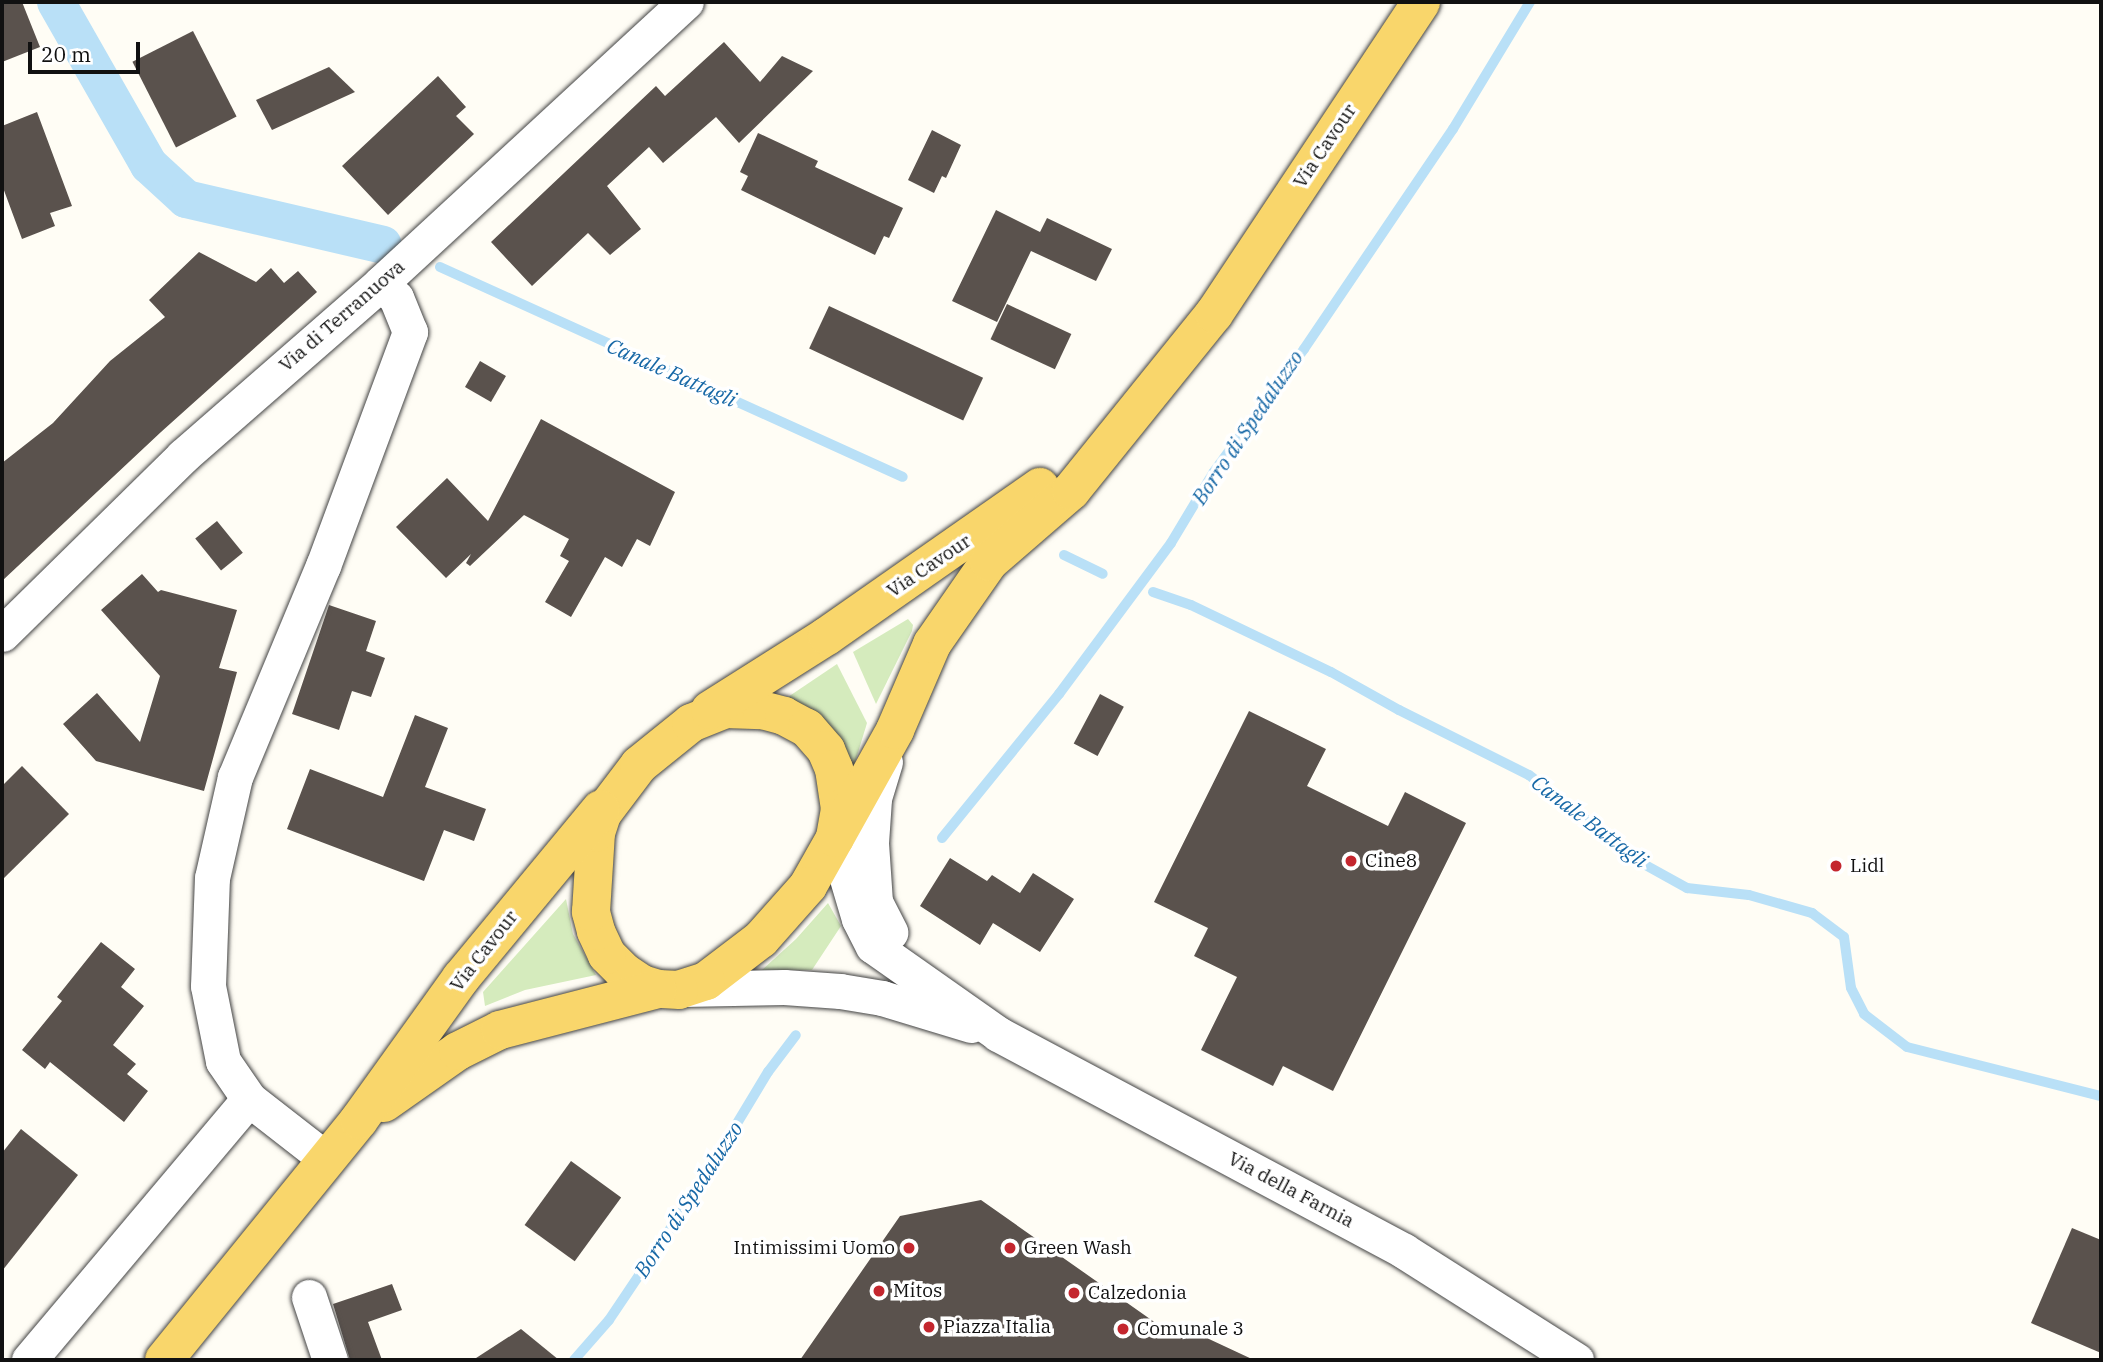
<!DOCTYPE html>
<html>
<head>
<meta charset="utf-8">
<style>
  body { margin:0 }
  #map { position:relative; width:2103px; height:1362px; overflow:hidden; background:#fffdf5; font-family:"IBM Plex Serif",serif }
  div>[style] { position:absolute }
  .green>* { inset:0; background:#d5ebbd }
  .stream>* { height:10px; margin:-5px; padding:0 5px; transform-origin:5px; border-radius:5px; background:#b9e0f7 }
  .canal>* { height:38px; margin:-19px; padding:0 19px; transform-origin:19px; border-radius:19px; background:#b9e0f7 }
  .building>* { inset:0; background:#5a524d; transform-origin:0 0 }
  .roads { filter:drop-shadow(0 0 2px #444) drop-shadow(0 0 2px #444) }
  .street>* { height:35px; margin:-17.5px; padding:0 17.5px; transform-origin:17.5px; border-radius:17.5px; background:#fff }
  .primary>* { height:38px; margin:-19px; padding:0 19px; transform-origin:19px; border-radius:19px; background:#f9d66b }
  .dots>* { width:19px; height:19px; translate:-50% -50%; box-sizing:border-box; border:4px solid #fff; border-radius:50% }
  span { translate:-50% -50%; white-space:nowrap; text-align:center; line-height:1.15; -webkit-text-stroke:7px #fff; paint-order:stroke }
  .street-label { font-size:19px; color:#111 }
  .poi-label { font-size:19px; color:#111 }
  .left { translate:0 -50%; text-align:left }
  .right { translate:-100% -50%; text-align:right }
  .water-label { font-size:21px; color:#1768a6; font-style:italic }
  .frame { position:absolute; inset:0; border:4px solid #111; pointer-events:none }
  .scale { position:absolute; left:28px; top:42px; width:112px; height:32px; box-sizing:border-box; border:4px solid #111; border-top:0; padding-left:9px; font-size:21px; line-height:24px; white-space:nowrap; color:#111; -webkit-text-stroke:5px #fff; paint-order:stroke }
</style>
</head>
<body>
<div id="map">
  <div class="green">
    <i style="clip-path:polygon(908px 619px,913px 625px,912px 631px,876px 704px,853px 652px)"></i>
    <i style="clip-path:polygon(837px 664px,867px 723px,853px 769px,782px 701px)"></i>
    <i style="clip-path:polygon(566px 899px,573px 934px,596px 975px,525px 990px,485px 1006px,483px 992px)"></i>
    <i style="clip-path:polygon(828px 903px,841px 926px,812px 970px,762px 970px,796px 939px)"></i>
  </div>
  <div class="stream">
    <i style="left:440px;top:267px;width:508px;rotate:24.4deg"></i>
    <i style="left:1064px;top:555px;width:43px;rotate:26deg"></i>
    <i style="left:1153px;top:592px;width:40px;rotate:18.9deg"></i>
    <i style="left:1191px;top:605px;width:155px;rotate:25.6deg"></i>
    <i style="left:1331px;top:672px;width:78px;rotate:29.2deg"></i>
    <i style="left:1399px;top:710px;width:145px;rotate:26.6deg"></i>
    <i style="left:1529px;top:775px;width:141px;rotate:38.1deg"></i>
    <i style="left:1640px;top:862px;width:54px;rotate:29deg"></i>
    <i style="left:1687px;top:888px;width:62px;rotate:6.4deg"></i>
    <i style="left:1749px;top:895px;width:66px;rotate:15.9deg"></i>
    <i style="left:1812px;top:913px;width:40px;rotate:37deg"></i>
    <i style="left:1844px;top:937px;width:51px;rotate:82.2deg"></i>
    <i style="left:1851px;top:988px;width:29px;rotate:63deg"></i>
    <i style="left:1864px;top:1014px;width:54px;rotate:37.5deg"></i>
    <i style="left:1907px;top:1047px;width:200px;rotate:14.2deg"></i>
    <i style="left:942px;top:838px;width:186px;rotate:-50.9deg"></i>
    <i style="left:1059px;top:694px;width:188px;rotate:-53.4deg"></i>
    <i style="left:1171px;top:543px;width:82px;rotate:-59deg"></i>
    <i style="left:1213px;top:473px;width:154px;rotate:-53.7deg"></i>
    <i style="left:1304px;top:349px;width:266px;rotate:-55.9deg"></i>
    <i style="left:1453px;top:129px;width:149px;rotate:-58.8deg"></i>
    <i style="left:574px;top:1360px;width:53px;rotate:-48.8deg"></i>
    <i style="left:609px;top:1320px;width:165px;rotate:-56.1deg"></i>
    <i style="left:701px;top:1183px;width:130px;rotate:-58.9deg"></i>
    <i style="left:768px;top:1072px;width:46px;rotate:-52.9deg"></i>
  </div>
  <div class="canal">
    <i style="left:56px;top:2px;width:188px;rotate:60.3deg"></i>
    <i style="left:149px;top:165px;width:50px;rotate:42.6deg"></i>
    <i style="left:186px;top:199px;width:202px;rotate:13.1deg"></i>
  </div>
  <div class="building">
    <i style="clip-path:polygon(2px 2px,22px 2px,40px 47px,2px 62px)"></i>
    <i style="left:193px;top:31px;width:96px;height:68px;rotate:63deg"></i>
    <i style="clip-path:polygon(724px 42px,760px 82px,782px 56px,813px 71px,739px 143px,716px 117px,663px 163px,649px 147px,607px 186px,641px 229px,610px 255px,588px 233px,532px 286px,491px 242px,656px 86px,665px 96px)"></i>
    <i style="clip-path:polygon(329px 67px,355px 92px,272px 130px,256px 100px)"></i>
    <i style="clip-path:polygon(438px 76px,466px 107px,456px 116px,474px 134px,388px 215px,342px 166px)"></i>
    <i style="clip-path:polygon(37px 112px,72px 206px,50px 213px,55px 226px,22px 239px,2px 185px,2px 126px)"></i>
    <i style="clip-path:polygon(932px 130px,961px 145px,946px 178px,942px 176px,934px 193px,908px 180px)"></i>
    <i style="clip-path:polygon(758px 133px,818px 161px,815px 167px,903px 208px,889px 238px,884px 236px,875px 255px,741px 190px,748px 176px,740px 172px)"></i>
    <i style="clip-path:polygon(996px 210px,1040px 232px,1047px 218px,1112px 249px,1096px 281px,1031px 251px,997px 322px,952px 301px)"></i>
    <i style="clip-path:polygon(199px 252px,256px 282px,271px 268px,284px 283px,298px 271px,317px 292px,161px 432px,2px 581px,2px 463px,53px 423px,110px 361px,165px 317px,149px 300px)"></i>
    <i style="left:1007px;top:304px;width:71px;height:39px;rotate:25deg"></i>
    <i style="left:829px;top:306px;width:170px;height:47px;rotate:25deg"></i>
    <i style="left:480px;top:361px;width:30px;height:30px;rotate:30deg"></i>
    <i style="clip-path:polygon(541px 419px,675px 492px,650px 546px,637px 539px,622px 567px,605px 557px,571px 617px,545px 602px,569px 561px,560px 556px,569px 539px,524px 515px,470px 566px,466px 563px,471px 554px,446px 578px,396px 527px,447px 478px,488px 521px)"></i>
    <i style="left:217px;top:521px;width:41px;height:28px;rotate:51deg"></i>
    <i style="clip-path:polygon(142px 574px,158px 592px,161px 590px,237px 610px,219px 668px,237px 672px,204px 791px,96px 761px,63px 724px,97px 693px,140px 742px,160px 676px,101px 610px)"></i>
    <i style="clip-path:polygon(329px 605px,376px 621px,366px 651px,385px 658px,371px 697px,352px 691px,339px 730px,292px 714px)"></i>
    <i style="left:1100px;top:694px;width:27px;height:56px;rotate:28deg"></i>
    <i style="clip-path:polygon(1249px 711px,1326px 749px,1307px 786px,1388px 826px,1405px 792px,1466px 823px,1333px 1091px,1283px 1066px,1273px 1086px,1201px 1050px,1237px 977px,1194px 956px,1208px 928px,1154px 902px)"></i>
    <i style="clip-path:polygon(415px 715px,448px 728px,425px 787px,486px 809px,474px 841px,444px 830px,424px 881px,287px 829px,310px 769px,383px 797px)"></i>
    <i style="clip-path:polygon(22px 766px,69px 814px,2px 880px,2px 786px)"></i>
    <i style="clip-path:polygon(950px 858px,987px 881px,992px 875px,1020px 893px,1033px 873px,1074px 899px,1040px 952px,993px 923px,980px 945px,920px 906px)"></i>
    <i style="clip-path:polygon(101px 942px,135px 969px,121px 987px,144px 1006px,113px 1045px,136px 1064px,127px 1074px,148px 1091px,124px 1122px,50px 1062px,45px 1069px,22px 1050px,62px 1001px,57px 997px)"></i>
    <i style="clip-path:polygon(21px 1129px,78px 1175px,2px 1271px,2px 1153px)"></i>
    <i style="left:571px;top:1161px;width:62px;height:79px;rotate:36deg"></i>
    <i style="clip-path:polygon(981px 1200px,1160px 1326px,1194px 1332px,1254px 1360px,800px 1360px,900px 1216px)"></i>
    <i style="clip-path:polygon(2072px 1228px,2101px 1240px,2101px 1353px,2031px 1323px)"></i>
    <i style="clip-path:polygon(392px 1284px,402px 1310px,368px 1322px,382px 1360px,350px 1360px,333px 1304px)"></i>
    <i style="clip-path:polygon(521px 1329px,559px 1360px,473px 1360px)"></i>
  </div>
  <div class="roads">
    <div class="street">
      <i style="left:2px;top:634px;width:254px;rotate:-44.5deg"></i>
      <i style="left:183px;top:456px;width:263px;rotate:-41.1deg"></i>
      <i style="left:381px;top:283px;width:415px;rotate:-42.7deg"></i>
      <i style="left:885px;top:762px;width:39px;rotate:107deg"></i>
      <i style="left:874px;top:799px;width:44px;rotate:93.9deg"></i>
      <i style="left:871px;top:843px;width:59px;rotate:86.1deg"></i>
      <i style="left:875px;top:902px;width:34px;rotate:63deg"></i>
      <i style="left:835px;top:838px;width:84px;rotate:73.5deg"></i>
      <i style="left:859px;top:919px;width:30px;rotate:63deg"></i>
      <i style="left:873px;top:946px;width:153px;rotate:35.1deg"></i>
      <i style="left:998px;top:1034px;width:460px;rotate:28.1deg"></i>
      <i style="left:1404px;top:1251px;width:204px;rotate:32.4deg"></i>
      <i style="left:682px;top:989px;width:102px;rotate:-1.1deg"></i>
      <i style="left:784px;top:987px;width:56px;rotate:4.1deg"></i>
      <i style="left:840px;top:991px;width:43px;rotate:9.5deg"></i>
      <i style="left:882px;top:998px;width:93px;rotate:16.9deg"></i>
      <i style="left:326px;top:1159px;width:98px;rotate:-142.1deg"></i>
      <i style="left:249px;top:1099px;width:46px;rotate:-124.4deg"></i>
      <i style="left:223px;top:1061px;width:76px;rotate:-101.3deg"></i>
      <i style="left:208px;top:986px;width:108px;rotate:-87.9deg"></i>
      <i style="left:212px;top:878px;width:104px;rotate:-77.2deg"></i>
      <i style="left:235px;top:777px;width:229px;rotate:-67.4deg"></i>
      <i style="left:323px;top:566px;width:250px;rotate:-69.6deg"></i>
      <i style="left:410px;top:332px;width:37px;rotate:-112deg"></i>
      <i style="left:396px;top:298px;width:21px;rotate:-135deg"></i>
      <i style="left:309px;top:1297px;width:66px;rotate:71.6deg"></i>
      <i style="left:29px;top:1360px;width:341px;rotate:-49.9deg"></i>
    </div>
    <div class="primary">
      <i style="left:725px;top:709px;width:37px;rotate:2deg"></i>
      <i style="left:762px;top:710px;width:23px;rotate:15deg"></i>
      <i style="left:784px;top:716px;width:26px;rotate:28deg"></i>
      <i style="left:807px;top:728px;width:29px;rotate:49deg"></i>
      <i style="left:826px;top:750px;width:21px;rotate:67deg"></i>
      <i style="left:834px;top:769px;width:40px;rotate:81.5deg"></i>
      <i style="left:840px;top:809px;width:29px;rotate:100deg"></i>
      <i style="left:835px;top:838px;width:55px;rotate:119.4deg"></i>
      <i style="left:808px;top:886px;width:71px;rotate:131.6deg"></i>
      <i style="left:761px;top:939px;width:69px;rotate:142.6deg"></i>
      <i style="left:706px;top:981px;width:28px;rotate:162deg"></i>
      <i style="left:679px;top:990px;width:21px;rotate:-177deg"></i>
      <i style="left:658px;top:989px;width:17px;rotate:-163deg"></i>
      <i style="left:642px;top:984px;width:23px;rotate:-146deg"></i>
      <i style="left:623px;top:971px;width:23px;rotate:-135deg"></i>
      <i style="left:607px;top:955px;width:26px;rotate:-115deg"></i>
      <i style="left:596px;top:931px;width:20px;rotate:-105deg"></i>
      <i style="left:591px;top:912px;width:79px;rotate:-86.4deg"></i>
      <i style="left:596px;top:833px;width:20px;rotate:-72deg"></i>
      <i style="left:602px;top:814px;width:61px;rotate:-52.9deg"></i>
      <i style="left:639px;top:765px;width:67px;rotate:-38.9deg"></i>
      <i style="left:691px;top:723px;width:37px;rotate:-22deg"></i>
      <i style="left:710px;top:710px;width:138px;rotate:-32.3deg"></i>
      <i style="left:827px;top:636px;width:260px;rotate:-35deg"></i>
      <i style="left:835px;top:838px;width:124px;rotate:-60.9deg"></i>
      <i style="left:895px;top:730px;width:94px;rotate:-66.7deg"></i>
      <i style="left:932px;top:644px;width:100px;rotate:-55.2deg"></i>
      <i style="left:989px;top:562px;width:108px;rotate:-40.9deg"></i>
      <i style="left:1071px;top:491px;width:228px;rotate:-51.1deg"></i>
      <i style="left:1214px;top:314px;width:374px;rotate:-56.4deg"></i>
      <i style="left:384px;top:1103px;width:90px;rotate:-35.1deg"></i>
      <i style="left:458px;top:1051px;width:47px;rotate:-26.6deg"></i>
      <i style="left:500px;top:1030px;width:163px;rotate:-14.5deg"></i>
      <i style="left:164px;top:1360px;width:309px;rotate:-50.9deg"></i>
      <i style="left:359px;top:1120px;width:175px;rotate:-54.3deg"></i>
      <i style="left:461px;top:978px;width:219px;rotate:-50.4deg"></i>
    </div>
  </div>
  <div class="dots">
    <i style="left:1351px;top:861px;background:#c4262e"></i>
    <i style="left:1836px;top:866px;background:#c4262e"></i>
    <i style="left:909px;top:1248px;background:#c4262e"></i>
    <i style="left:1010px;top:1248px;background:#c4262e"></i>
    <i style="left:879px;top:1291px;background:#c4262e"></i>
    <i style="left:1074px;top:1293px;background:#c4262e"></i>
    <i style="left:929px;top:1327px;background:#c4262e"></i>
    <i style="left:1123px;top:1329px;background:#c4262e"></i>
  </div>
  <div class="street-label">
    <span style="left:1325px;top:146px;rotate:-56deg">Via Cavour</span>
    <span style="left:342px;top:316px;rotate:-41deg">Via di Terranuova</span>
    <span style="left:929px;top:566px;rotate:-34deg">Via Cavour</span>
    <span style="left:484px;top:951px;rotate:-52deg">Via Cavour</span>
    <span style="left:1291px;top:1190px;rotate:28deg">Via della Farnia</span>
  </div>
  <div class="poi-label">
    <span class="left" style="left:1365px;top:861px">Cine8</span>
    <span class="left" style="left:1850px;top:866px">Lidl</span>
    <span class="right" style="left:895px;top:1248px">Intimissimi Uomo</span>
    <span class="left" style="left:1024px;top:1248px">Green Wash</span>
    <span class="left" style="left:893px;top:1291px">Mitos</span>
    <span class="left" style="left:1088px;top:1293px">Calzedonia</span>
    <span class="left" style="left:943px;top:1327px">Piazza Italia</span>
    <span class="left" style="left:1137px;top:1329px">Comunale 3</span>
  </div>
  <div class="water-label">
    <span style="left:672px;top:372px;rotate:24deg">Canale Battagli</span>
    <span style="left:1247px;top:427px;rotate:-56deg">Borro di Spedaluzzo</span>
    <span style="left:1590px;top:821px;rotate:37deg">Canale Battagli</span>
    <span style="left:688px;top:1199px;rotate:-57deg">Borro di Spedaluzzo</span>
  </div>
  <div class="frame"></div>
  <div class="scale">20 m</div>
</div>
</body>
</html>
